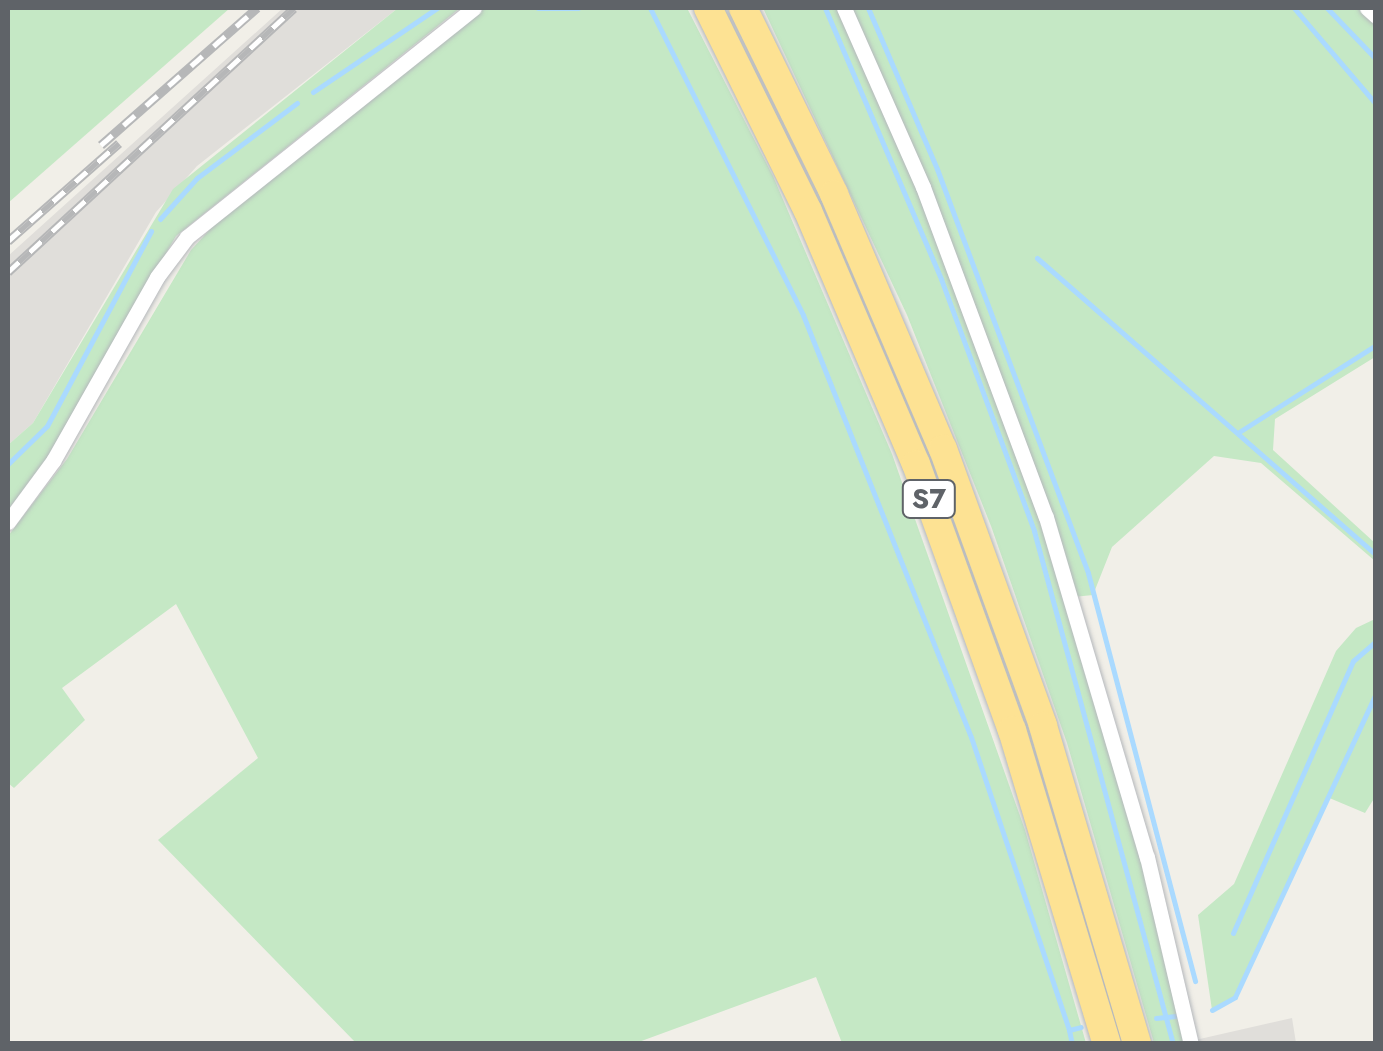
<!DOCTYPE html>
<html>
<head>
<meta charset="utf-8">
<style>
  body { margin:0 }
  #map { position:relative; width:1383px; height:1051px; overflow:hidden; background:#f1efe8; font-family:Jost,sans-serif }
  div>[style] { position:absolute }
  .industrial>* { inset:0; background:#e0deda }
  .green>* { inset:0; background:#c5e8c5 }
  .stream>* { height:5px; margin:-2.5px; padding:0 2.5px; transform-origin:2.5px; border-radius:2.5px; background:#aadaff }
  .roads { filter:drop-shadow(0 0 2px #b5b8bc) drop-shadow(0 0 2px #b5b8bc) }
  .minor>* { height:15px; margin:-7.5px; padding:0 7.5px; transform-origin:7.5px; border-radius:7.5px; background:#fff }
  .motorway>* { height:28px; margin:-14px; padding:0 14px; transform-origin:14px; border-radius:14px; background:#fde293 }
  .rail>* { height:9px; margin-top:-4.5px; transform-origin:0; background:repeating-linear-gradient(90deg,#fff 0 15px,#b6b7b8 0 30px); box-sizing:border-box; border-block:2px solid #b6b7b8 }
  span { translate:-50% -50%; white-space:nowrap; text-align:center; line-height:1.15; -webkit-text-stroke:8px #fff; paint-order:stroke }
  .shield-label span { padding:2px 8px; background:#fff; border:2px solid; border-radius:8px; -webkit-text-stroke-width:0 }
  .shield-label { font-size:28px; color:#5f6368; font-weight:700 }
  .frame { position:absolute; inset:0; border:10px solid #5f6368; pointer-events:none }
</style>
</head>
<body>
<div id="map">
  <div class="industrial">
    <i style="clip-path:polygon(283px 8px,398px 8px,197px 166px,156px 212px,33px 423px,8px 445px,8px 256px)"></i>
    <i style="clip-path:polygon(1292px 1018px,1296px 1043px,1191px 1044px,1191px 1041px)"></i>
  </div>
  <div class="green">
    <i style="clip-path:polygon(8px 8px,230px 8px,8px 203px)"></i>
    <i style="clip-path:polygon(398px 8px,460px 8px,176px 236px,46px 459px,8px 510px,8px 445px,33px 423px,173px 189px)"></i>
    <i style="clip-path:polygon(485px 8px,687px 8px,773px 176px,892px 454px,1025px 830px,1086px 1043px,842px 1043px,816px 977px,636px 1043px,356px 1043px,158px 840px,258px 758px,176px 604px,62px 688px,85px 720px,14px 788px,8px 783px,8px 536px,67px 459px,191px 250px,228px 210px)"></i>
    <i style="clip-path:polygon(763px 8px,1375px 8px,1375px 357px,1275px 419px,1273px 450px,1375px 543px,1375px 561px,1261px 463px,1214px 456px,1112px 547px,1093px 595px,1073px 597px,1191px 1043px,1154px 1043px,1067px 743px,991px 526px,907px 315px)"></i>
    <i style="clip-path:polygon(1375px 619px,1375px 797px,1365px 813px,1327px 797px,1235px 997px,1212px 1010px,1198px 915px,1234px 884px,1336px 651px,1356px 628px)"></i>
  </div>
  <div class="stream">
    <i style="left:538px;top:8px;width:40px"></i>
    <i style="left:650px;top:8px;width:343px;rotate:63.5deg"></i>
    <i style="left:803px;top:315px;width:454px;rotate:68.3deg"></i>
    <i style="left:971px;top:737px;width:309px;rotate:71.5deg"></i>
    <i style="left:1069px;top:1030px;width:12px;rotate:-14deg"></i>
    <i style="left:825px;top:8px;width:295px;rotate:66.8deg"></i>
    <i style="left:941px;top:279px;width:269px;rotate:69.7deg"></i>
    <i style="left:1034px;top:531px;width:531px;rotate:74.84deg"></i>
    <i style="left:868px;top:8px;width:175px;rotate:66.8deg"></i>
    <i style="left:937px;top:169px;width:431px;rotate:69.5deg"></i>
    <i style="left:1088px;top:573px;width:422px;rotate:75.3deg"></i>
    <i style="left:1294px;top:8px;width:126px;rotate:49.5deg"></i>
    <i style="left:1327px;top:8px;width:71px;rotate:46.1deg"></i>
    <i style="left:313px;top:92px;width:150px;rotate:-34.1deg"></i>
    <i style="left:160px;top:219px;width:55px;rotate:-47.9deg"></i>
    <i style="left:197px;top:178px;width:125px;rotate:-36.9deg"></i>
    <i style="left:1037px;top:258px;width:451px;rotate:41.2deg"></i>
    <i style="left:1239px;top:432px;width:162px;rotate:-32.4deg"></i>
    <i style="left:8px;top:464px;width:54px;rotate:-44.3deg"></i>
    <i style="left:47px;top:426px;width:221px;rotate:-61.9deg"></i>
    <i style="left:1233px;top:933px;width:297px;rotate:-66.2deg"></i>
    <i style="left:1353px;top:661px;width:30px;rotate:-41deg"></i>
    <i style="left:1212px;top:1010px;width:26px;rotate:-29deg"></i>
    <i style="left:1235px;top:997px;width:335px;rotate:-65.1deg"></i>
    <i style="left:1156px;top:1018px;width:20px;rotate:-6deg"></i>
    <i style="left:1069px;top:1030px;width:14px;rotate:78deg"></i>
  </div>
  <div class="roads">
    <div class="minor">
      <i style="left:844px;top:8px;width:196px;rotate:66.2deg"></i>
      <i style="left:923px;top:187px;width:352px;rotate:69.6deg"></i>
      <i style="left:1046px;top:517px;width:355px;rotate:73.5deg"></i>
      <i style="left:1147px;top:857px;width:192px;rotate:76.8deg"></i>
      <i style="left:1367px;top:8px;width:12px;rotate:42deg"></i>
      <i style="left:8px;top:522px;width:76px;rotate:-53.6deg"></i>
      <i style="left:53px;top:461px;width:211px;rotate:-60.5deg"></i>
      <i style="left:157px;top:277px;width:50px;rotate:-53.1deg"></i>
      <i style="left:187px;top:237px;width:367px;rotate:-38.6deg"></i>
    </div>
    <div class="motorway">
      <i style="left:708px;top:8px;width:226px;rotate:63.8deg"></i>
      <i style="left:808px;top:211px;width:275px;rotate:66.9deg"></i>
      <i style="left:916px;top:464px;width:283px;rotate:70.2deg"></i>
      <i style="left:1012px;top:730px;width:328px;rotate:73.2deg"></i>
      <i style="left:743px;top:8px;width:207px;rotate:63.9deg"></i>
      <i style="left:834px;top:194px;width:277px;rotate:66.9deg"></i>
      <i style="left:943px;top:449px;width:294px;rotate:70.1deg"></i>
      <i style="left:1043px;top:726px;width:332px;rotate:73.5deg"></i>
    </div>
  </div>
  <div class="rail">
    <i style="left:101px;top:145px;width:208px;rotate:-41.3deg"></i>
    <i style="left:8px;top:241px;width:148px;rotate:-41.4deg"></i>
    <i style="left:8px;top:272px;width:389px;rotate:-42.7deg"></i>
  </div>
  <div class="shield-label">
    <span style="left:929px;top:499px">S7</span>
  </div>
  <div class="frame"></div>
</div>
</body>
</html>
